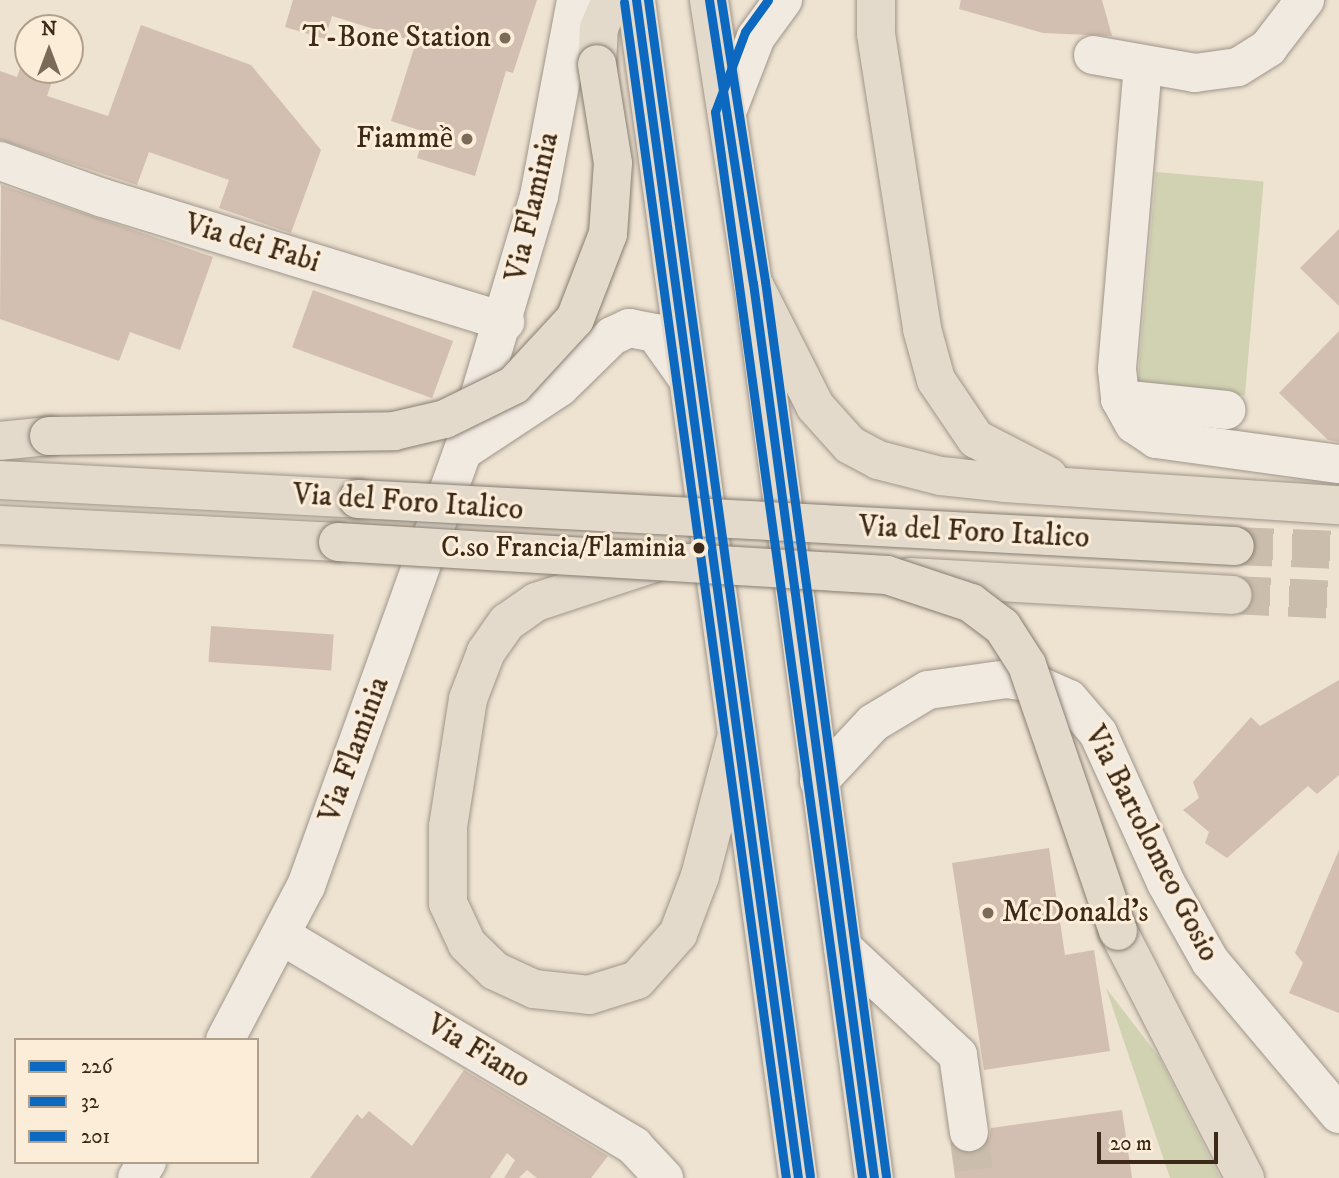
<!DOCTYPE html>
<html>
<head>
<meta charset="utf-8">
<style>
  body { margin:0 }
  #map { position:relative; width:1339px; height:1178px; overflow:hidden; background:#eee2d1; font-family:"IM FELL DW Pica",serif }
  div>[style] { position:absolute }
  .green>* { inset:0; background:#d1d2b2; transform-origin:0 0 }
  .building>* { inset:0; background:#d2bfb1; transform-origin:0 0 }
  .minor-tunnel>* { height:38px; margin-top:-19px; transform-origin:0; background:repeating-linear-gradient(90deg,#cbbdac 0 38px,transparent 0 57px) }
  .highway-tunnel>* { height:38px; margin-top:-19px; transform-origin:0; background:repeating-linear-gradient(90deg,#cbbdac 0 38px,transparent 0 57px) }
  .roads { filter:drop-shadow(0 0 2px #9f968a) drop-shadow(0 0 2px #9f968a) }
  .minor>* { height:38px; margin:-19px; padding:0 19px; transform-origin:19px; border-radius:19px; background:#f1eae1 }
  .major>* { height:38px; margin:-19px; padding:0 19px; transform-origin:19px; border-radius:19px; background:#e3dacc }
  .highway>* { height:38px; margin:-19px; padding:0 19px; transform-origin:19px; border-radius:19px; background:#e3dacc }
  .bridges { filter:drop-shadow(0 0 2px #867d71) drop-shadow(0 0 2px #867d71) }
  .highway-bridge>* { height:38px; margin:-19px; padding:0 19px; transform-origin:19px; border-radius:19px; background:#e3dacc }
  .bus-1>* { height:9px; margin:-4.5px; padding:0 4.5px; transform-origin:4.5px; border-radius:4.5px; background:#0c69bf }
  .bus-2>* { height:9px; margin:-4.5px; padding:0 4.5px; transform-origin:4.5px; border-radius:4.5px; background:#0c69bf }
  .bus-3>* { height:9px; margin:-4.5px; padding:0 4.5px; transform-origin:4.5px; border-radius:4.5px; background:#0c69bf }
  .dots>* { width:19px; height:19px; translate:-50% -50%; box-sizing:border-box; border:4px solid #fcedd9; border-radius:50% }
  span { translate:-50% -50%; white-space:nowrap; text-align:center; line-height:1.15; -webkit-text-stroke:6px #fcedd9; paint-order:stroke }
  .bus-label { font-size:28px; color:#3d2917 }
  .right { translate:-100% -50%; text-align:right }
  .poi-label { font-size:30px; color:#3d2917 }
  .left { translate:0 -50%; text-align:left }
  .street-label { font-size:30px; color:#3d2917 }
  .legend { position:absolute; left:14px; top:1038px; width:245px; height:126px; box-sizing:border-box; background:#fcedd9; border:2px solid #b09f8b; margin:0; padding:9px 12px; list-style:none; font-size:21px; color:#3d2917 }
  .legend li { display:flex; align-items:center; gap:14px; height:35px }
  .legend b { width:35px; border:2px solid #b09f8b }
  .north { position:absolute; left:14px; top:14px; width:70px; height:70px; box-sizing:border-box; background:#fcedd9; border:2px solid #b09f8b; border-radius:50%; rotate:0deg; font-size:19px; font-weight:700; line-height:28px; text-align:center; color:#3d2917 }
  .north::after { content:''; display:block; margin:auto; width:24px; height:32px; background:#7b6a58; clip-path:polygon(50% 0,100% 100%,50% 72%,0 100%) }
  .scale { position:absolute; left:1097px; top:1132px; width:121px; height:32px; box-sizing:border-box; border:4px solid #3d2917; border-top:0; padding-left:9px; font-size:21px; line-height:24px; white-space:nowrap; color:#3d2917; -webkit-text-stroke:5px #fcedd9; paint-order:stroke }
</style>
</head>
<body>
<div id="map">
  <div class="green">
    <i style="left:1156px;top:172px;width:108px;height:215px;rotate:5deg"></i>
    <i style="clip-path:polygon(1106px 988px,1159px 1057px,1220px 1178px,1170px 1178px)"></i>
  </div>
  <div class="building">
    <i style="clip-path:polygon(293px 0,537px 0,513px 73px,506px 71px,475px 176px,417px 158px,425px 132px,391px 121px,416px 42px,332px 16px,325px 39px,285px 27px)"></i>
    <i style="clip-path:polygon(961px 0,1102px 0,1112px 36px,1043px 33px,959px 9px)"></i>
    <i style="clip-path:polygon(141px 25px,251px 65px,321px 150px,291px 233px,219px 208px,229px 180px,149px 152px,137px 185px,0 140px,0 71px,17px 77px,28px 46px,28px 70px,56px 70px,47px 96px,108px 116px)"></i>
    <i style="clip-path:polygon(1px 185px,213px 257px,180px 350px,130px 332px,119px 361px,0 319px)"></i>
    <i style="clip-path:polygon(1339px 229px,1339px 306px,1300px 268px)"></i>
    <i style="left:313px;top:290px;width:149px;height:61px;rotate:20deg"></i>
    <i style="clip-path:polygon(1339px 331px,1339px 442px,1328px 440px,1279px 393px)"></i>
    <i style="left:211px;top:626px;width:123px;height:36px;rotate:4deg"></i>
    <i style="clip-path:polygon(1339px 680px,1339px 775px,1317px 794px,1308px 786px,1227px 858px,1205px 843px,1209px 832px,1183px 810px,1199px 798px,1193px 782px,1251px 717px,1260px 726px)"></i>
    <i style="clip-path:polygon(1049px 848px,1065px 955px,1094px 950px,1110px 1051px,984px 1070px,952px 863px)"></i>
    <i style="clip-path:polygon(1339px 850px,1339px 1013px,1289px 993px,1303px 963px,1295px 953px)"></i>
    <i style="clip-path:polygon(464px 1070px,608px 1156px,591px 1178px,537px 1178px,527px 1170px,519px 1178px,504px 1178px,515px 1160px,507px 1153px,490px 1178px,310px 1178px,357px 1114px,362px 1119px,369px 1111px,412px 1146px)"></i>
    <i style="clip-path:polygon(1122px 1110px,1132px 1178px,955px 1178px,950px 1141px,960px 1152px,973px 1153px,989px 1141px,991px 1128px)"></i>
  </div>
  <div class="minor-tunnel">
    <i style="left:969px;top:1132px;width:46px;rotate:82.6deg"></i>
  </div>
  <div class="highway-tunnel">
    <i style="left:1235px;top:546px;width:104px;rotate:2.2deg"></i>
    <i style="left:1232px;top:595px;width:107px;rotate:2.7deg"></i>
  </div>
  <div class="roads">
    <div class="minor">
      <i style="left:1093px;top:55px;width:104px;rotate:10deg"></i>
      <i style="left:1195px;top:73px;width:43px;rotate:-7.9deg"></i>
      <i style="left:1238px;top:67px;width:36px;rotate:-32deg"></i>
      <i style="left:1268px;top:48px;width:61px;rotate:-52.4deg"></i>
      <i style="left:1143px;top:65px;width:305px;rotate:94.9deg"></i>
      <i style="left:1117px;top:369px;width:30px;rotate:84deg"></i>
      <i style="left:1120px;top:399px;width:29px;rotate:61deg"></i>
      <i style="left:1134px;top:424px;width:27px;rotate:34deg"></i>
      <i style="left:1156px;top:439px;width:185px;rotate:7.8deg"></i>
      <i style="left:727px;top:112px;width:80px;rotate:-68.9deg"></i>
      <i style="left:756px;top:37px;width:46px;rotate:-53.9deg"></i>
      <i style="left:0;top:161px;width:109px;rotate:19.8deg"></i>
      <i style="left:103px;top:198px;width:421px;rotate:17.1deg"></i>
      <i style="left:1120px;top:399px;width:107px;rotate:5.9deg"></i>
      <i style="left:463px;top:451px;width:116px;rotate:-33.4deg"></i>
      <i style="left:560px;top:387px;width:73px;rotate:-44.4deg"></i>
      <i style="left:612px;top:336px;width:19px;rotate:-25deg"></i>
      <i style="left:629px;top:328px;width:26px;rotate:11deg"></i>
      <i style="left:655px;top:333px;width:55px;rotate:54.6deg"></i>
      <i style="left:819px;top:781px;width:79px;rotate:-47deg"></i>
      <i style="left:873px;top:723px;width:64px;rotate:-31deg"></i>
      <i style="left:928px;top:690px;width:80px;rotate:-7.9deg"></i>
      <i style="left:1007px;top:679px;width:26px;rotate:9deg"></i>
      <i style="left:1033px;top:683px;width:39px;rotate:24deg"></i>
      <i style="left:1069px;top:699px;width:45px;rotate:49.5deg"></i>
      <i style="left:1098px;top:733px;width:165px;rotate:65.6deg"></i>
      <i style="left:1166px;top:883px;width:90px;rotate:60.6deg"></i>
      <i style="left:1210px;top:961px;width:200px;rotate:49.9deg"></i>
      <i style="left:284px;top:937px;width:408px;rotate:30.8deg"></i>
      <i style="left:634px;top:1146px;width:44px;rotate:46.8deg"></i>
      <i style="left:843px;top:948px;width:157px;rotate:42.9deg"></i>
      <i style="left:958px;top:1055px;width:78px;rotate:81.9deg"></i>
      <i style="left:225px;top:1040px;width:174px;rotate:-62.3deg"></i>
      <i style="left:306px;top:886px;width:462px;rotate:-70.2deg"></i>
      <i style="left:463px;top:451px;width:266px;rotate:-73.4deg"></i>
      <i style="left:539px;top:196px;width:199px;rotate:-79.3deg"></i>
      <i style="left:137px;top:1178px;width:19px;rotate:-58deg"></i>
    </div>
    <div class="major">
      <i style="left:636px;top:0;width:1189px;rotate:82.17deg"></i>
      <i style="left:709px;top:0;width:286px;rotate:81.2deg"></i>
      <i style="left:753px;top:283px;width:903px;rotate:82.3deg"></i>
    </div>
    <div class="highway">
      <i style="left:876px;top:0;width:34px;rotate:90deg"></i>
      <i style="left:876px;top:34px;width:299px;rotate:81.1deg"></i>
      <i style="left:922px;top:329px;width:53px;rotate:74.6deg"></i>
      <i style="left:936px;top:380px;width:71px;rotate:55.9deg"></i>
      <i style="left:976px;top:439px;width:81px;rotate:27.2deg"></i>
      <i style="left:597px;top:64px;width:36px;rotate:-87deg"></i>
      <i style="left:599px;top:28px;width:30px;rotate:-67deg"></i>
      <i style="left:753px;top:283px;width:138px;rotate:63.2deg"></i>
      <i style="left:815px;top:406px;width:52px;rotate:48.1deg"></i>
      <i style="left:850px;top:445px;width:32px;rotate:28deg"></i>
      <i style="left:878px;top:460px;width:65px;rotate:14.3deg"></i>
      <i style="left:941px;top:476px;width:64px;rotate:6.2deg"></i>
      <i style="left:1005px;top:483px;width:335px;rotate:3.8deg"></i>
      <i style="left:0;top:441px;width:49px;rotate:-5.8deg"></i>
      <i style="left:0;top:480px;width:359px;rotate:3deg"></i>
      <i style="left:0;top:525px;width:338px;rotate:2.9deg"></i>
      <i style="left:651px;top:564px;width:121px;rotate:161.7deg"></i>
      <i style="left:536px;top:602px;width:35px;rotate:145deg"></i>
      <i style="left:507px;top:622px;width:37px;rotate:125deg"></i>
      <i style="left:486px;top:652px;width:50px;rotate:111deg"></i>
      <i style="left:468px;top:699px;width:130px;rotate:98.9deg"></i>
      <i style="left:448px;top:827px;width:76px;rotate:90deg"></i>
      <i style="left:448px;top:903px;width:45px;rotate:65.1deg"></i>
      <i style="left:467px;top:944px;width:39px;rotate:44deg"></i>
      <i style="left:495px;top:971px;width:43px;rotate:24.8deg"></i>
      <i style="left:534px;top:989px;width:55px;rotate:6.2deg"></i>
      <i style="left:589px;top:995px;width:50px;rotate:-17.4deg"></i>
      <i style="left:637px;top:980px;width:62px;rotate:-48.3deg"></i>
      <i style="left:678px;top:934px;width:62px;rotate:-69.2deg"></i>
      <i style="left:700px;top:876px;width:146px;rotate:-75.3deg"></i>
      <i style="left:910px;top:577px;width:323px;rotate:3.2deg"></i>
      <i style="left:1118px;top:931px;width:278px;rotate:62.8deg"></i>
    </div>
  </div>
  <div class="bridges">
    <div class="highway-bridge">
      <i style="left:49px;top:436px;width:345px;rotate:-0.8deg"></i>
      <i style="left:394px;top:431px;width:52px;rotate:-13.2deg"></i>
      <i style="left:445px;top:419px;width:77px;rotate:-26.2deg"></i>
      <i style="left:514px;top:385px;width:90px;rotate:-47.3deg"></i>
      <i style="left:575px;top:319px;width:91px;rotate:-68.8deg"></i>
      <i style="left:608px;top:234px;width:71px;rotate:-86deg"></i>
      <i style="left:613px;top:163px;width:100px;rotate:-99.2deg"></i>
      <i style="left:358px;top:499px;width:878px;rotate:3.07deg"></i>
      <i style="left:338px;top:542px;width:550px;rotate:3.44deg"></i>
      <i style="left:887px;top:575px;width:89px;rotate:18.4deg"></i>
      <i style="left:971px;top:603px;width:39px;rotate:37deg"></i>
      <i style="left:1002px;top:626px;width:46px;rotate:57.3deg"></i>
      <i style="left:1027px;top:665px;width:281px;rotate:71.1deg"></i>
    </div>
  </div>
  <div class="bus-1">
    <i style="left:636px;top:0;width:1189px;rotate:82.17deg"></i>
    <i style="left:709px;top:0;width:286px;rotate:81.2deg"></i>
    <i style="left:753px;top:283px;width:903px;rotate:82.3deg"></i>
  </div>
  <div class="bus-2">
    <i style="left:768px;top:0;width:39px;rotate:126deg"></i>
    <i style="left:745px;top:32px;width:85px;rotate:110.6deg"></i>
    <i style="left:715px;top:112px;width:1076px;rotate:82.15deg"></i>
    <i style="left:624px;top:2px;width:1187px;rotate:82.16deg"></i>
  </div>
  <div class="bus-3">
    <i style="left:648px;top:0;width:1187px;rotate:82.16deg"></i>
    <i style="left:721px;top:0;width:284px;rotate:81.1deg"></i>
    <i style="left:765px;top:281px;width:903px;rotate:82.3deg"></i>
  </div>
  <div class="dots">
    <i style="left:505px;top:38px;background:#7b6a58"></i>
    <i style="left:467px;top:139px;background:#7b6a58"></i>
    <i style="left:699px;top:548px;background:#3d2917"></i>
    <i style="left:988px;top:913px;background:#7b6a58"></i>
  </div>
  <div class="bus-label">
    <span class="right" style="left:686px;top:548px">C.so Francia/Flaminia</span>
  </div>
  <div class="poi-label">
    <span class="right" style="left:491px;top:38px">T-Bone Station</span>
    <span class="right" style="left:453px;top:139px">Fiammề</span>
    <span class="left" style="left:1002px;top:913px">McDonald's</span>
  </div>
  <div class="street-label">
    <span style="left:533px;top:207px;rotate:-77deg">Via Flaminia</span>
    <span style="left:252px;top:244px;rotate:17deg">Via dei Fabi</span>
    <span style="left:408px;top:503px;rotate:4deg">Via del Foro Italico</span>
    <span style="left:974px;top:533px;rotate:3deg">Via del Foro Italico</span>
    <span style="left:355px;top:750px;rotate:-70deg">Via Flaminia</span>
    <span style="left:1151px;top:844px;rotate:63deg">Via Bartolomeo Gosio</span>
    <span style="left:478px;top:1052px;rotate:31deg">Via Fiano</span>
  </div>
  <ul class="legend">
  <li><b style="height:9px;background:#0c69bf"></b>226</li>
  <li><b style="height:9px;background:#0c69bf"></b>32</li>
  <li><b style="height:9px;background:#0c69bf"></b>201</li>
  </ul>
  <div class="north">N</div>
  <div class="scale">20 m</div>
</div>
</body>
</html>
